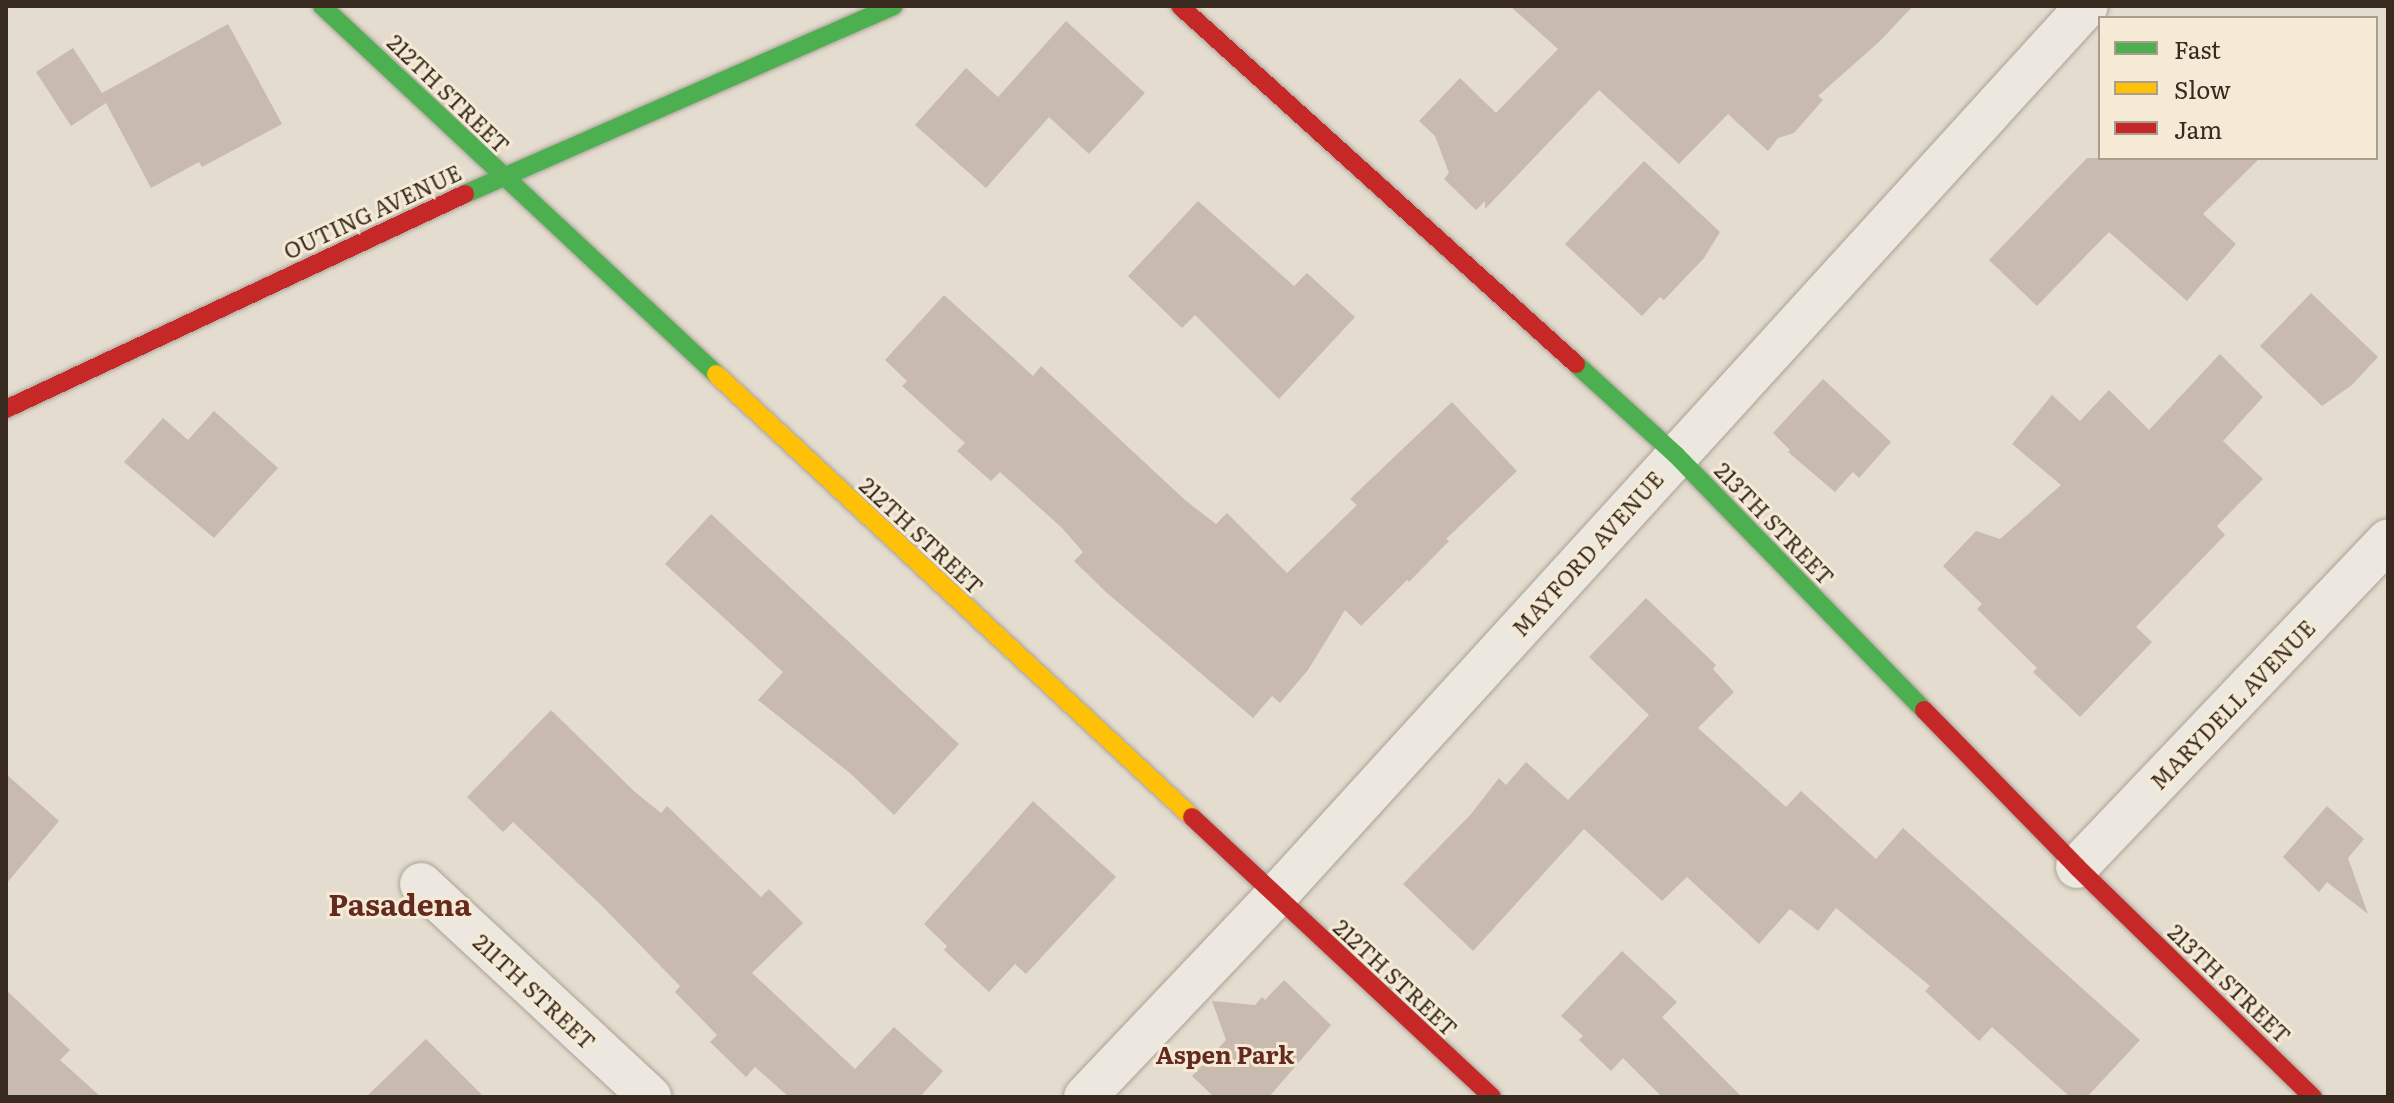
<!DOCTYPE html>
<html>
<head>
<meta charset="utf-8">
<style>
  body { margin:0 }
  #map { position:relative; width:2394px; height:1103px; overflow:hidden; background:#e4dcce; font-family:Literata,serif }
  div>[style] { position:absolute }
  .building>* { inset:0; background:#c8baaf }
  .roads { filter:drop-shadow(0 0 2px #a9a197) drop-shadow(0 0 2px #a9a197) }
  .street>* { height:42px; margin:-21px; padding:0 21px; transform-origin:21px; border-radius:21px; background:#ece8df }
  .fast>* { height:18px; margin:-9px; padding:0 9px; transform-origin:9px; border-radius:9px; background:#4caf50 }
  .slow>* { height:18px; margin:-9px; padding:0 9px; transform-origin:9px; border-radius:9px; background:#ffc107 }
  .jam>* { height:18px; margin:-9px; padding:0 9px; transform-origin:9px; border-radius:9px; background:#c62828 }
  span { translate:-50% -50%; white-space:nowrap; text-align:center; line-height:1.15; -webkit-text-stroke:6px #f5ead5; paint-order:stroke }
  .street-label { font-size:22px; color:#392a1f }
  .neighbourhood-label { font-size:24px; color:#64291f; font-weight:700 }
  .district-label { font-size:30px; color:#64291f; font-weight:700 }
  .frame { position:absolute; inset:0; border:8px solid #392a1f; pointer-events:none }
  .legend { position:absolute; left:2098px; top:16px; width:280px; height:144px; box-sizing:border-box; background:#f5ead5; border:2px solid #aa9d8c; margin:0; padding:10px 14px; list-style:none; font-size:24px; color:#392a1f }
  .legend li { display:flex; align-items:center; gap:16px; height:40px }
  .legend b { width:40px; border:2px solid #aa9d8c }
</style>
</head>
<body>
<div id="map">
  <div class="building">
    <i style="clip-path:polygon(1510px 6px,1913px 6px,1880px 41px,1818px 96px,1823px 100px,1794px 133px,1778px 138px,1768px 151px,1728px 114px,1679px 164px,1599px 90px,1485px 209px,1485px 201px,1476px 210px,1444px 179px,1449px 173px,1435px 136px,1419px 121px,1460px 78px,1496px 113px,1558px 49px)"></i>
    <i style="clip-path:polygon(1066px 21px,1145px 93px,1089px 154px,1049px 117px,986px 188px,915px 125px,966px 68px,998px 97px)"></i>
    <i style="clip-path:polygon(228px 24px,282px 124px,202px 167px,199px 162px,151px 188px,106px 103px,71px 126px,36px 72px,73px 48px,102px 93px)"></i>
    <i style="clip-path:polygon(2087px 158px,2260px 158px,2203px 214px,2236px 244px,2187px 301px,2109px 232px,2037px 306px,1989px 260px)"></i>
    <i style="clip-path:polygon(1644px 161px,1720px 232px,1704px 258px,1664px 300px,1660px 297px,1642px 316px,1565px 244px)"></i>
    <i style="clip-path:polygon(1198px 201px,1294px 286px,1307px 273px,1355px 317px,1279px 399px,1195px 315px,1182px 328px,1128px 276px)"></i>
    <i style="clip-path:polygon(2311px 293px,2378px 357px,2352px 385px,2322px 406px,2260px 346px)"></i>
    <i style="clip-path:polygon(944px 295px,1033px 376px,1041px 366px,1185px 500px,1216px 524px,1227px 513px,1287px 573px,1357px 505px,1350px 499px,1452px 402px,1517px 471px,1446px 539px,1449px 541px,1409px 582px,1407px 580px,1361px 626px,1345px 610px,1308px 670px,1280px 703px,1272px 696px,1253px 718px,1107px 593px,1074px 561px,1083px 552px,1062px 528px,1000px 472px,991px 481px,957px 451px,965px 443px,902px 386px,907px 381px,885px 360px)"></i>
    <i style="clip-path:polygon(2220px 354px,2263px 397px,2223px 441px,2263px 479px,2217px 526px,2225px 535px,2136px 627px,2152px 642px,2080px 717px,2033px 672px,2037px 668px,1977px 609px,1982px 604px,1943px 566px,1976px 531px,2000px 539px,2061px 485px,2012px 444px,2052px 395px,2080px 421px,2109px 390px,2149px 430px)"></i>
    <i style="clip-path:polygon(1823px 379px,1891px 442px,1859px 478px,1853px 472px,1835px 492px,1788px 452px,1790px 450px,1773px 433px)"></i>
    <i style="clip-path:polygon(214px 411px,278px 468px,214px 538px,124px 462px,163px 418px,188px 440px)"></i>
    <i style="clip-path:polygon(711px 514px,959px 744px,894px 815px,851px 774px,758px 700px,783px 672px,665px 564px)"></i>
    <i style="clip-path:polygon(1646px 598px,1716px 665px,1713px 669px,1734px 692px,1698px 728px,1786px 807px,1801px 791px,1876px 859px,1903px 828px,2140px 1040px,2087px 1097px,2070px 1097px,1992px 1027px,1979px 1041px,1925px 991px,1930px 986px,1836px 908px,1818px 931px,1790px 909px,1759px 944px,1687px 877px,1662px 901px,1584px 829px,1473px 951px,1403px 884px,1471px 814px,1499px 778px,1506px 785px,1526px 762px,1568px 800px,1649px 715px,1589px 657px)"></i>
    <i style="clip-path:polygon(551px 710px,635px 792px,661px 813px,667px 806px,761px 897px,769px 889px,803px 923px,752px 973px,855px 1069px,894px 1027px,943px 1071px,920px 1097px,789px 1097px,755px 1067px,746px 1077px,710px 1042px,717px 1035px,675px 992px,680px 986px,600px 904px,513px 822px,503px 832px,467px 797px)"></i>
    <i style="clip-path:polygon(6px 774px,59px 821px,6px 884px)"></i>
    <i style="clip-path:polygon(1033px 801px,1116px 877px,1026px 974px,1015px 964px,989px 992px,944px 950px,947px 946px,924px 924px)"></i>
    <i style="clip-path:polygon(2327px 806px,2364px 839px,2348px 858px,2368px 914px,2327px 882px,2319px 892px,2283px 857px)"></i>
    <i style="clip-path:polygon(1622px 951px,1677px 1002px,1662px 1017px,1742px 1097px,1662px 1097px,1623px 1058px,1611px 1071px,1579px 1040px,1583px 1036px,1561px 1016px)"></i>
    <i style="clip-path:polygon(1284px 980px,1331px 1025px,1269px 1097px,1214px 1097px,1192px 1076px,1226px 1040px,1212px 1001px,1255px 1005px,1262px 997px,1265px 1000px)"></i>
    <i style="clip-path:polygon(6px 990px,70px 1050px,60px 1060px,101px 1097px,6px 1097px)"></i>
    <i style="clip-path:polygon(426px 1039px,484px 1097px,366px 1097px)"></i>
  </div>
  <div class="roads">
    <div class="street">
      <i style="left:2077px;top:867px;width:451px;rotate:-46.4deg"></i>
      <i style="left:421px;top:884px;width:313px;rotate:42.9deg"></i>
      <i style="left:1085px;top:1097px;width:276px;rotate:-46.5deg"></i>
      <i style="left:1275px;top:897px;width:1205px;rotate:-47.66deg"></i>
    </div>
    <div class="fast">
      <i style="left:322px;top:6px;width:539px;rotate:43.05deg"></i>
      <i style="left:465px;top:194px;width:468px;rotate:-23.7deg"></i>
      <i style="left:1576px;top:364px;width:135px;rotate:42.3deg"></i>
      <i style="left:1676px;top:455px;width:356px;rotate:45.8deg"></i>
    </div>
    <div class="slow">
      <i style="left:716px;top:374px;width:650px;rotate:42.94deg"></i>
    </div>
    <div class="jam">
      <i style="left:1180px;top:6px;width:534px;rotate:42.11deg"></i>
      <i style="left:6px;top:409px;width:507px;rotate:-25.1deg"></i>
      <i style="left:1924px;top:710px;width:219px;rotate:45.7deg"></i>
      <i style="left:2077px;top:867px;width:330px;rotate:44.3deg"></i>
      <i style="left:1192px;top:817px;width:410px;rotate:43deg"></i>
    </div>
  </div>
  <div class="street-label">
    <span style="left:449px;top:93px;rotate:44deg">212TH STREET</span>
    <span style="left:372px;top:211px;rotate:-25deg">OUTING AVENUE</span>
    <span style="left:1775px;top:523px;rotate:46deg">213TH STREET</span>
    <span style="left:922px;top:535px;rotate:43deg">212TH STREET</span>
    <span style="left:1587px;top:553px;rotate:-48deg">MAYFORD AVENUE</span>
    <span style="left:2232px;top:704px;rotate:-46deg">MARYDELL AVENUE</span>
    <span style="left:1396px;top:977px;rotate:43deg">212TH STREET</span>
    <span style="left:2230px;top:983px;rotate:44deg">213TH STREET</span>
    <span style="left:535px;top:991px;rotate:43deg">211TH STREET</span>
  </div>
  <div class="neighbourhood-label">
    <span style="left:1225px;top:1054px">Aspen Park</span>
  </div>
  <div class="district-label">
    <span style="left:400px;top:903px">Pasadena</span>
  </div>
  <div class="frame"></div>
  <ul class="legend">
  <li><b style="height:10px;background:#4caf50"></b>Fast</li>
  <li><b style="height:10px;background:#ffc107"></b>Slow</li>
  <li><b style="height:10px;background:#c62828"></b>Jam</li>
  </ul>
</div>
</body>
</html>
